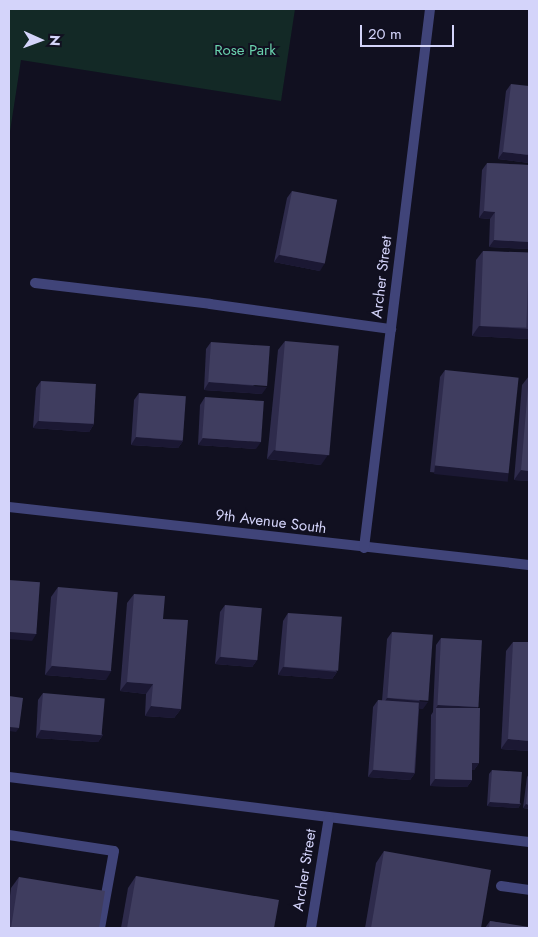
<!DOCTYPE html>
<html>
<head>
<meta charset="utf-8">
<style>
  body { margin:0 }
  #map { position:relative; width:538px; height:937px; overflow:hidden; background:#111020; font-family:Jost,sans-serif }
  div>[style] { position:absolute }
  .green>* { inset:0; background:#132926 }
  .lane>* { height:10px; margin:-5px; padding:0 5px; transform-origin:5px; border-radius:5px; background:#404479 }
  .street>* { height:10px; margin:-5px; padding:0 5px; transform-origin:5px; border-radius:5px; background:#404479 }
  .wall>* { inset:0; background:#2e2b4c }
  .shaded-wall>* { inset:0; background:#1b1833; transform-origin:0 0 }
  .building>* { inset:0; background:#3f3d5f; transform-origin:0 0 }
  span { translate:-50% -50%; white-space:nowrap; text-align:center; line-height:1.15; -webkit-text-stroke:4px #111020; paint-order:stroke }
  .park-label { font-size:15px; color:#69d1ac }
  .street-label { font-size:15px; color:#d4d4fa }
  .frame { position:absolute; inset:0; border:10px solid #d4d4fa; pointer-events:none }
  .north { position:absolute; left:15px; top:15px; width:50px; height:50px; -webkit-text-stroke:4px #111020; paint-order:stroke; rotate:92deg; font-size:14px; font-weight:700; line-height:20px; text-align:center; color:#d4d4fa }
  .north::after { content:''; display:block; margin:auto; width:18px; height:22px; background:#d4d4fa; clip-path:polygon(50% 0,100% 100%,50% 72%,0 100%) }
  .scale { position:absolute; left:360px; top:25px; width:94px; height:22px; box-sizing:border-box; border:2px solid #d4d4fa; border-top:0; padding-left:6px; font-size:15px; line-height:18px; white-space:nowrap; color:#d4d4fa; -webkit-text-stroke:4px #111020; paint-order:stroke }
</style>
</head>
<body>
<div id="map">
  <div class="green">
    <i style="clip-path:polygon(9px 9px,295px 9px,281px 101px,21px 60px,9px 138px)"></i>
  </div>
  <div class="lane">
    <i style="left:35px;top:283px;width:176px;rotate:6.8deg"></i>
    <i style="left:210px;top:304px;width:183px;rotate:7.9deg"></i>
    <i style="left:9px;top:777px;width:524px;rotate:7.13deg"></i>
    <i style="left:9px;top:835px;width:106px;rotate:8.7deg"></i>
    <i style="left:114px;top:851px;width:78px;rotate:100.3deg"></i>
    <i style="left:501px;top:886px;width:28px;rotate:8deg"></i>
  </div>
  <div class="street">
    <i style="left:9px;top:507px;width:523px;rotate:6.36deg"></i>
    <i style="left:364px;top:548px;width:543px;rotate:-83.02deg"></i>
    <i style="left:311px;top:928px;width:112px;rotate:-80.8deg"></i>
  </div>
  <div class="wall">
    <i style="clip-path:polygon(511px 84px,529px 163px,498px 159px,506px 91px)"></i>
    <i style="clip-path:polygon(487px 163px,529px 165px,529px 249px,489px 247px,490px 219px,479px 218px,482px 170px)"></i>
    <i style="clip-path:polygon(292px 191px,320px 271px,274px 262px,287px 198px)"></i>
    <i style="clip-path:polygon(483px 251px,529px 253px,529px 339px,472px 336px,476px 260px)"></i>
    <i style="clip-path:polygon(285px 341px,321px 465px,267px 459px,278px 350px)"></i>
    <i style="clip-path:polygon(211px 342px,262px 394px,204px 390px,206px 349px)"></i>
    <i style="clip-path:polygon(445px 370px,504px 480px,430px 472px,440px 377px)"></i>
    <i style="clip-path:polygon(529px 376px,529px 481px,514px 480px,522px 385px)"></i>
    <i style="clip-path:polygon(41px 381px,94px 424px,89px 432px,33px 428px,36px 388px)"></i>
    <i style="clip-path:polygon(139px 393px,183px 441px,178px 448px,131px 445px,134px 400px)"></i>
    <i style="clip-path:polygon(205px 397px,256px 449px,198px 445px,200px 405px)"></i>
    <i style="clip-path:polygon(58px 587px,106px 680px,45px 675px,51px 597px)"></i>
    <i style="clip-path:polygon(134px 594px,163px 619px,181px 709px,174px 718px,145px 716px,146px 694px,120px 691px,127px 603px)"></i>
    <i style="clip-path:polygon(225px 605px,257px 660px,252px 667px,215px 664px,220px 612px)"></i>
    <i style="clip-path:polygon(288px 613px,337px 672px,332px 679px,278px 675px,283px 621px)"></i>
    <i style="clip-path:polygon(392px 632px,423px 709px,419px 708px,415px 773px,410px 780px,368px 777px,373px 707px,378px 700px,382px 701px,387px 639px)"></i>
    <i style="clip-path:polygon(441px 638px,478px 707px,478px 708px,479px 763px,474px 770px,472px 770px,472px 780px,467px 787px,430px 786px,431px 715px,433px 712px,436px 645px)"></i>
    <i style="clip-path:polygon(513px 642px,529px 751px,501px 749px,506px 651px)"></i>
    <i style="clip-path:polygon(43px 693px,103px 735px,98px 742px,36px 738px,38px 700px)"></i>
    <i style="clip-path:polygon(492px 770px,521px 804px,518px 808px,487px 806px,489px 774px)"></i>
    <i style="clip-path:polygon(529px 774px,529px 809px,523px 808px,527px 777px)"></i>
    <i style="clip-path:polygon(384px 851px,481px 928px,365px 928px,376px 863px)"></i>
    <i style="clip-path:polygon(136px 876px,274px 928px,121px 928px,128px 888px)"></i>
    <i style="clip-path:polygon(19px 877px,99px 928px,9px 928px,9px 904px,11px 888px)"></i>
    <i style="clip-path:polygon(490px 921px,529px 928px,485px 928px)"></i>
  </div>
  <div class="shaded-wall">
    <i style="clip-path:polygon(503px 152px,529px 155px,529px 163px,498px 159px)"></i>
    <i style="clip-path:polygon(484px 211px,495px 212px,490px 219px,479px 218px)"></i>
    <i style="clip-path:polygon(494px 240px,529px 242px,529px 249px,489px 247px)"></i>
    <i style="clip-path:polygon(279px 255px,325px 263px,320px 271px,274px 262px)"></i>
    <i style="clip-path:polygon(479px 326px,529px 329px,529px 339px,472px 336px)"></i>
    <i style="clip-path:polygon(209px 382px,267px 387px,262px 394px,204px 390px)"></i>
    <i style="clip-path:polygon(38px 421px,94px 424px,89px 432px,33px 428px)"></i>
    <i style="clip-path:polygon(136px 437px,183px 441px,178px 448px,131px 445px)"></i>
    <i style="clip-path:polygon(203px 438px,261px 442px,256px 449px,198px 445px)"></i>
    <i style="clip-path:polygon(274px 450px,328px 455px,321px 465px,267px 459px)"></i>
    <i style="left:435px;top:465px;width:74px;height:9px;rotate:6deg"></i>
    <i style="clip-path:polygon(521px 470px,529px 471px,529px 481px,514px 480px)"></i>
    <i style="clip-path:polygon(9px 632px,37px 633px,32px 641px,9px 639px)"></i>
    <i style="clip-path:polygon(220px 657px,257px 660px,252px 667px,215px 664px)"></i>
    <i style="clip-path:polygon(52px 666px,112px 670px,106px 680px,45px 675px)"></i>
    <i style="clip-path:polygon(283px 667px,337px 672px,332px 679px,278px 675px)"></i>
    <i style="clip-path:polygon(127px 682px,153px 684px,146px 694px,120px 691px)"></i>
    <i style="clip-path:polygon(387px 698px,428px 702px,423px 709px,382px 706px)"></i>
    <i style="clip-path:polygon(438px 705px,478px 707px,473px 714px,436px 708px)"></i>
    <i style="clip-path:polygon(151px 706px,181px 709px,174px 718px,145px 716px)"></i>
    <i style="clip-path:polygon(9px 727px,19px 728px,16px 732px,9px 731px)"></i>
    <i style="clip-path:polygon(41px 730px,103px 735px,98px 742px,36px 738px)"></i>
    <i style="clip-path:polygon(508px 739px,529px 741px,529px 751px,501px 749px)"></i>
    <i style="clip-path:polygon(472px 763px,479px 763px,474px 770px,467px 770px)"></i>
    <i style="clip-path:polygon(373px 770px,415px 773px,410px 780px,368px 777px)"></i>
    <i style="clip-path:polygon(435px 779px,472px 780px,467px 787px,430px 786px)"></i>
    <i style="clip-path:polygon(490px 802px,521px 804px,518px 808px,487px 806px)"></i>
    <i style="clip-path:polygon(526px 804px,529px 805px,529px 809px,523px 808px)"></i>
  </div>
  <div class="building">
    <i style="clip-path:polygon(511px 84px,529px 86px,529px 155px,503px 152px)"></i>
    <i style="clip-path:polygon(487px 163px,529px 165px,529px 242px,494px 240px,495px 212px,484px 211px)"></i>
    <i style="left:292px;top:191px;width:46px;height:65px;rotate:11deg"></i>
    <i style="left:483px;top:251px;width:46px;height:75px;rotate:2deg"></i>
    <i style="left:285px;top:341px;width:54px;height:110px;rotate:5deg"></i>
    <i style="left:211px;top:342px;width:59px;height:40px;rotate:4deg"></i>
    <i style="left:445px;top:370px;width:74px;height:96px;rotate:6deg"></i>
    <i style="clip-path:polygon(529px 376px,529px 471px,521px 470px)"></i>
    <i style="left:41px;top:381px;width:55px;height:40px;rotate:3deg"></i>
    <i style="left:139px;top:393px;width:47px;height:44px;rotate:4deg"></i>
    <i style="left:205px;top:397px;width:59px;height:41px;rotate:4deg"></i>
    <i style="left:9px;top:580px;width:31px;height:52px;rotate:4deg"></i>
    <i style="left:58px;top:587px;width:60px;height:79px;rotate:5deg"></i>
    <i style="clip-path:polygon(134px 594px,165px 596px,163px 619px,188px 620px,181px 709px,151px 706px,153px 684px,127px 682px)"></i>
    <i style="left:225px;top:605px;width:37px;height:52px;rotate:5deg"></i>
    <i style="left:288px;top:613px;width:54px;height:54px;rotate:4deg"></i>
    <i style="left:392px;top:632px;width:41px;height:66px;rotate:4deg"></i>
    <i style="left:441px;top:638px;width:41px;height:67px;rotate:3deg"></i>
    <i style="clip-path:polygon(513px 642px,529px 642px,529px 741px,508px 739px)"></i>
    <i style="left:43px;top:693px;width:62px;height:37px;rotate:5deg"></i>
    <i style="clip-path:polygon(9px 696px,23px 698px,19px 728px,9px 727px)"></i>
    <i style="left:378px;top:700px;width:41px;height:70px;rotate:4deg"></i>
    <i style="clip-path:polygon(436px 708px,480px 708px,479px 763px,472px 763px,472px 780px,435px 779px)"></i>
    <i style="left:492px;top:770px;width:30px;height:32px;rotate:4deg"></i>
    <i style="clip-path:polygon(529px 778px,529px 805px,526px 804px)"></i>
    <i style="clip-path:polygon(384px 851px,491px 870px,481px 928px,371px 928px)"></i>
    <i style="clip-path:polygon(136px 876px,279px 900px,274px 928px,127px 928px)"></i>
    <i style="clip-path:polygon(19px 877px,105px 891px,99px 928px,11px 928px)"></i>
    <i style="clip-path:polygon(490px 921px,529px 927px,529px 928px,489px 928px)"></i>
  </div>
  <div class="park-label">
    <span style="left:245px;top:51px">Rose Park</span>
  </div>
  <div class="street-label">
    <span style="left:382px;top:277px;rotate:-83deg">Archer Street</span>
    <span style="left:271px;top:522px;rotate:7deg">9th Avenue South</span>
    <span style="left:305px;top:870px;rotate:-81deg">Archer Street</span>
  </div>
  <div class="frame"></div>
  <div class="north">N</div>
  <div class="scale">20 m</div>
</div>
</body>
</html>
